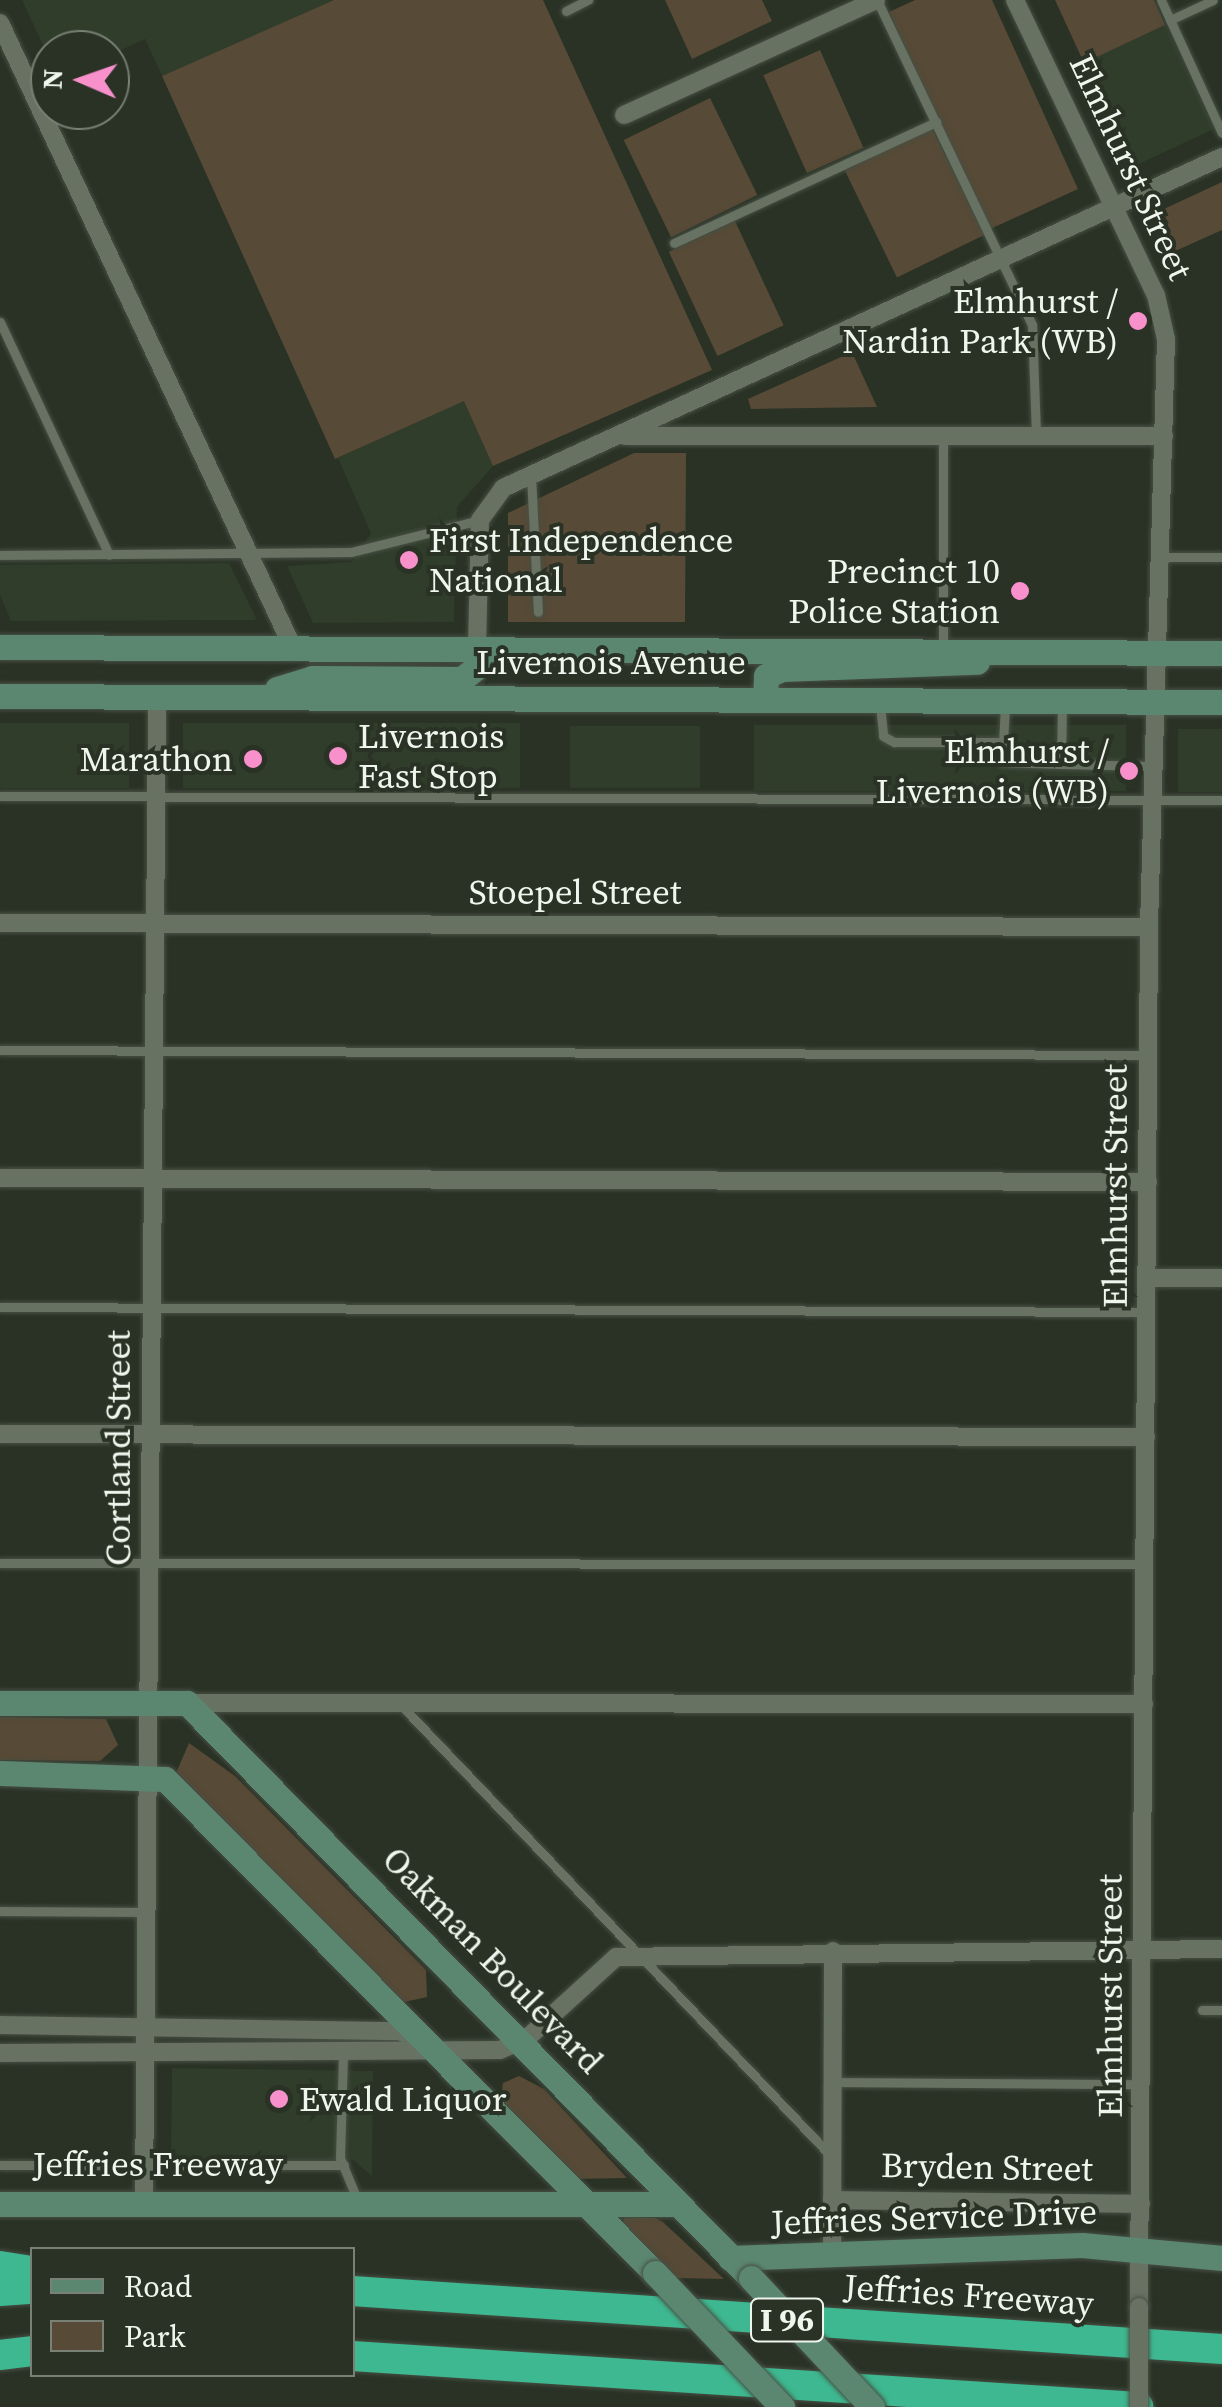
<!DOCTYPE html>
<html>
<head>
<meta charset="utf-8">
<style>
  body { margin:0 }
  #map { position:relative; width:1222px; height:2407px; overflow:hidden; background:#293225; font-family:"Source Serif 4",serif }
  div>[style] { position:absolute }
  .built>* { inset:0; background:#2f3d2a; transform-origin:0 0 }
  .green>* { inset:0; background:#574a36; transform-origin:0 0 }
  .roads { filter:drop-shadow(0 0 2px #474f44) drop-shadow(0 0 2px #474f44) }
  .lane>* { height:9px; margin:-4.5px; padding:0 4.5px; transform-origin:4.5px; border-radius:4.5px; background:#677263 }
  .street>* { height:18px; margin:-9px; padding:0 9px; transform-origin:9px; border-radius:9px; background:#677263 }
  .secondary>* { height:25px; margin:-12.5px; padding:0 12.5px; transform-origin:12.5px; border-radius:12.5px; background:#5b8770 }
  .highway>* { height:30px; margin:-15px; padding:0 15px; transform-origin:15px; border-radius:15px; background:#3eb890 }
  .bridges { filter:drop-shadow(0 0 2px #474f44) drop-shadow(0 0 2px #474f44) }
  .street-bridge>* { height:18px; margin:-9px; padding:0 9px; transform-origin:9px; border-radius:9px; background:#677263 }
  .secondary-bridge>* { height:25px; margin:-12.5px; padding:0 12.5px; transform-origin:12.5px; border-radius:12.5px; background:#5b8770 }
  .dots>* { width:28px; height:28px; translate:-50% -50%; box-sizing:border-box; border:5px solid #293225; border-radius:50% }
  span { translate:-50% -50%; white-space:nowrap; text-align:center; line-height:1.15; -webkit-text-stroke:8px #293225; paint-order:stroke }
  .shield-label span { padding:2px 8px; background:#293225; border:2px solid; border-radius:8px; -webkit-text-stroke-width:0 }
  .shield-label { font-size:32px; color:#f0f6ed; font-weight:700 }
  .street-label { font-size:35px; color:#f0f6ed }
  .poi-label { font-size:35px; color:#f0f6ed }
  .right { translate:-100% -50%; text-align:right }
  .left { translate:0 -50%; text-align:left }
  .legend { position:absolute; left:30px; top:2247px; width:325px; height:130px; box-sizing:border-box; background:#293225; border:2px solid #798075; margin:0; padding:12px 18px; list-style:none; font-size:30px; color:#f0f6ed }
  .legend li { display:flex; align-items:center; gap:20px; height:50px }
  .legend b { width:50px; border:2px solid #798075 }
  .north { position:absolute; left:30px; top:30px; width:100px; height:100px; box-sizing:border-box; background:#293225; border:2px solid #798075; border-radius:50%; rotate:272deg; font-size:28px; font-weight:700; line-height:40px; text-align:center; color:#f0f6ed }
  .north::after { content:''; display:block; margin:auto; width:35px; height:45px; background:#f890cb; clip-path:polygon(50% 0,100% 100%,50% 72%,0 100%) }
</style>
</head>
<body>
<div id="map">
  <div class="built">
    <i style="clip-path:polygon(22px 0,334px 0,162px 76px,145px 39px,110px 55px,50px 50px,50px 60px)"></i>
    <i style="left:1165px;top:25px;width:115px;height:89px;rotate:65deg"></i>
    <i style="clip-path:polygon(464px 400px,493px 466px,457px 507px,454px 622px,313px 623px,287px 566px,352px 562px,371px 533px,338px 458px)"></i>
    <i style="clip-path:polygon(229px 563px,257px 620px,11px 621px,0 595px,0 565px)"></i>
    <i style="left:0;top:723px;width:129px;height:65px"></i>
    <i style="left:183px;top:723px;width:337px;height:65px"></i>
    <i style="left:1126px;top:725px;width:66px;height:372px;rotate:90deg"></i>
    <i style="left:570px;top:726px;width:130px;height:62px"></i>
    <i style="left:1178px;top:729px;width:44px;height:63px"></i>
    <i style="clip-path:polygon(172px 2068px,373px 2071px,372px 2176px,353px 2160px,171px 2157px)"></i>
  </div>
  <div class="green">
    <i style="clip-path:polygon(334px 0,543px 0,712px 370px,493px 466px,464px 401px,335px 459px,162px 76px)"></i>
    <i style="clip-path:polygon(665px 0,762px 0,772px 21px,692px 59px)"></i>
    <i style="clip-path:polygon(915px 0,992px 0,1078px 189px,988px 230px,889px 12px)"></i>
    <i style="clip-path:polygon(1055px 0,1154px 0,1165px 25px,1084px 63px)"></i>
    <i style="left:820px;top:50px;width:107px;height:62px;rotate:66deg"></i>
    <i style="left:710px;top:98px;width:108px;height:96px;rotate:64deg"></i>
    <i style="left:932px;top:128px;width:119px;height:97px;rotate:64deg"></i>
    <i style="clip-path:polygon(1222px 182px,1222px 230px,1171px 253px,1153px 214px)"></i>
    <i style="left:735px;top:221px;width:115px;height:73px;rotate:65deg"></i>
    <i style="clip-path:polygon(852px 352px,877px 407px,751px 409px,748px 399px)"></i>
    <i style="clip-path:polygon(634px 453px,686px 453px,685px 622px,508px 622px,508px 513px)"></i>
    <i style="clip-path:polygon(0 1717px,106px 1719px,118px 1745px,100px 1761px,0 1760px)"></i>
    <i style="clip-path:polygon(189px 1743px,235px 1776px,426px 1970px,427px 1997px,400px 2003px,176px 1773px)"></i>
    <i style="clip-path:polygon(519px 2076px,544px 2089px,627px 2178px,574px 2179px,500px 2104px,503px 2083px)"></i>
    <i style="clip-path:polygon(655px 2218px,663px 2222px,724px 2279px,676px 2278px,622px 2225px,625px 2217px)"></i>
  </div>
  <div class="roads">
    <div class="lane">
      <i style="left:877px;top:0;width:360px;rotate:64.5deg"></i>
      <i style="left:1032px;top:325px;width:111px;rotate:87.9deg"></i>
      <i style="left:1161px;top:0;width:146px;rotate:65.4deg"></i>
      <i style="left:566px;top:11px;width:25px;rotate:-27deg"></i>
      <i style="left:1170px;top:20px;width:47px;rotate:-24.9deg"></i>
      <i style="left:674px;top:243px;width:289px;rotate:-24.8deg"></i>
      <i style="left:0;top:322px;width:257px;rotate:64.9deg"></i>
      <i style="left:531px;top:475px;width:137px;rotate:87.1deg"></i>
      <i style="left:0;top:555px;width:351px;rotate:-0.5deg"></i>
      <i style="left:351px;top:552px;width:133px;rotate:-13.9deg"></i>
      <i style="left:1161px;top:557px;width:61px"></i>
      <i style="left:943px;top:648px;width:212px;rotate:-90deg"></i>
      <i style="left:1062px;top:703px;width:61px;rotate:90.9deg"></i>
      <i style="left:1061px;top:764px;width:91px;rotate:1.3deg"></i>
      <i style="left:880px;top:705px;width:31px;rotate:84deg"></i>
      <i style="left:883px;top:736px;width:13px;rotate:29deg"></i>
      <i style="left:894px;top:742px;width:109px"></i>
      <i style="left:1005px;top:706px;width:56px;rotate:93.1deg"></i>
      <i style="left:1002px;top:762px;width:59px;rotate:1.9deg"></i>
      <i style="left:0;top:796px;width:1222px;rotate:0.19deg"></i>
      <i style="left:0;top:1050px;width:1147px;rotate:0.25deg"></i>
      <i style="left:0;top:1307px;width:1147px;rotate:0.25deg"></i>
      <i style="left:0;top:1563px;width:1145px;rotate:0.05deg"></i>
      <i style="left:399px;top:1703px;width:625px;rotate:46.36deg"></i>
      <i style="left:0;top:1911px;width:147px;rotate:0.4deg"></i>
      <i style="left:1202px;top:2010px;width:20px"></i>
      <i style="left:343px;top:2056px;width:102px;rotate:91.7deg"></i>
      <i style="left:340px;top:2158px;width:44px;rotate:67.5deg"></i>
      <i style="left:832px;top:2082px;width:307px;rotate:0.4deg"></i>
      <i style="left:0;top:2165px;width:344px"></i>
    </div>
    <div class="street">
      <i style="left:1015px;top:0;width:327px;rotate:64.5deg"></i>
      <i style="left:1156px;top:295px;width:45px;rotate:77.2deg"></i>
      <i style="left:1166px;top:339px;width:588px;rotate:91.66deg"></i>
      <i style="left:1149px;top:927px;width:1380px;rotate:90.42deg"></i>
      <i style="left:0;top:23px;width:690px;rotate:64.88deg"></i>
      <i style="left:624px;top:115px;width:277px;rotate:-24.5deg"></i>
      <i style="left:625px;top:436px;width:539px"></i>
      <i style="left:477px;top:649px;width:129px;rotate:-88.7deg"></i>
      <i style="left:480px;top:520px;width:39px;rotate:-54deg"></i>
      <i style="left:503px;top:488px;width:792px;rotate:-24.72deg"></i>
      <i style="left:0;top:923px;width:1149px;rotate:0.2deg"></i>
      <i style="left:0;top:1178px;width:1148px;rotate:0.2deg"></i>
      <i style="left:1147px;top:1278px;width:75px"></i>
      <i style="left:0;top:1434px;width:1146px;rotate:0.15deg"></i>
      <i style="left:187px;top:1703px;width:957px;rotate:0.06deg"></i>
      <i style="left:0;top:2025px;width:400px;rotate:0.9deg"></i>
      <i style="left:400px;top:2031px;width:18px;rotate:27deg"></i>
      <i style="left:0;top:2053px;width:500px;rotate:-0.34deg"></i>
      <i style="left:500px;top:2050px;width:28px;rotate:-23deg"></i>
      <i style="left:526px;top:2039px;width:122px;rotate:-42.3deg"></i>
      <i style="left:616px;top:1957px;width:606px;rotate:-0.76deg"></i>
      <i style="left:144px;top:2199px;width:1502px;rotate:-89.5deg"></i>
      <i style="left:832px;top:2200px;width:309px;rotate:0.7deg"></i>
      <i style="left:832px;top:2255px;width:304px;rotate:-89.8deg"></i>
    </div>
    <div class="secondary">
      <i style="left:0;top:647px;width:1222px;rotate:0.28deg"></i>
      <i style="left:277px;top:689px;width:37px;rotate:-17deg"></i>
      <i style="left:312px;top:678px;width:150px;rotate:0.4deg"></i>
      <i style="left:462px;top:679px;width:21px;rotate:-39deg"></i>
      <i style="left:478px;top:666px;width:17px;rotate:-93deg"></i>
      <i style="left:0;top:696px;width:1222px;rotate:0.28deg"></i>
      <i style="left:765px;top:698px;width:22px;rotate:-87deg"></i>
      <i style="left:766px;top:676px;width:17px;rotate:-24deg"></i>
      <i style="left:782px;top:669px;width:195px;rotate:-2.1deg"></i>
      <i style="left:0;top:1703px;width:187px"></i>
      <i style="left:187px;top:1703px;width:805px;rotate:45.55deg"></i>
      <i style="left:0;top:1773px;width:165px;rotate:2.1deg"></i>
      <i style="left:165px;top:1779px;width:696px;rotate:45.23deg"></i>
      <i style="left:0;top:2204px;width:676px"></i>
      <i style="left:730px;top:2258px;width:352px;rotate:-2.1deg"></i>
      <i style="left:1082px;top:2245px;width:141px;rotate:5.3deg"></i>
    </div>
    <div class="highway">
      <i style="left:0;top:2266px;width:32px;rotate:9deg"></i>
      <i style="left:0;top:2291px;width:32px;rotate:-4deg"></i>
      <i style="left:352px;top:2291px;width:872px;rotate:3.81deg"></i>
      <i style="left:0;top:2355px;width:32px;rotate:-7deg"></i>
      <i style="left:352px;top:2356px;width:788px;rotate:3.71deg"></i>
    </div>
  </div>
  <div class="bridges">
    <div class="street-bridge">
      <i style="left:1139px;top:2407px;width:100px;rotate:-90deg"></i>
    </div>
    <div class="secondary-bridge">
      <i style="left:655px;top:2273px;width:185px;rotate:46.5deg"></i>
      <i style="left:751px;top:2278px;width:177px;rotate:46.8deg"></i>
    </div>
  </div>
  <div class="dots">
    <i style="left:1138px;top:321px;background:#f890cb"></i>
    <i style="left:409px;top:560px;background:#f890cb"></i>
    <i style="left:1020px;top:591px;background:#f890cb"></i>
    <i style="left:338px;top:756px;background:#f890cb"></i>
    <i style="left:253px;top:759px;background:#f890cb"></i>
    <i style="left:1129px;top:771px;background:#f890cb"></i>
    <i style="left:279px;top:2099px;background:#f890cb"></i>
  </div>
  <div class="shield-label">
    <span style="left:787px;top:2320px">I 96</span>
  </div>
  <div class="street-label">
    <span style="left:1131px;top:167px;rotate:65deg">Elmhurst Street</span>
    <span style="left:611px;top:662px">Livernois Avenue</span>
    <span style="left:575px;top:892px">Stoepel Street</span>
    <span style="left:1115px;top:1186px;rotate:-90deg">Elmhurst Street</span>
    <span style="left:118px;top:1448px;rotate:-90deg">Cortland Street</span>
    <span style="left:493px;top:1960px;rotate:46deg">Oakman Boulevard</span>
    <span style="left:1110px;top:1996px;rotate:-90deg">Elmhurst Street</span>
    <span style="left:158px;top:2164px">Jeffries Freeway</span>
    <span style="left:987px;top:2167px;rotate:1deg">Bryden Street</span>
    <span style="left:934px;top:2217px;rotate:-2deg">Jeffries Service Drive</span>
    <span style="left:969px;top:2295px;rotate:4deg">Jeffries Freeway</span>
  </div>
  <div class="poi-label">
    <span class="right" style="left:1118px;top:321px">Elmhurst /<br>Nardin Park (WB)</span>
    <span class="left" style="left:429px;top:560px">First Independence<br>National</span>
    <span class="right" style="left:1000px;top:591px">Precinct 10<br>Police Station</span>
    <span class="left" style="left:358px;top:756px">Livernois<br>Fast Stop</span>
    <span class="right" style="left:1109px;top:771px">Elmhurst /<br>Livernois (WB)</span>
    <span class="right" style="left:233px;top:759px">Marathon</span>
    <span class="left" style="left:299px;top:2099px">Ewald Liquor</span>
  </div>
  <ul class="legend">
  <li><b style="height:12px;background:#5b8770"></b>Road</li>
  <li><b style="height:28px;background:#574a36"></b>Park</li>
  </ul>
  <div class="north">N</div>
</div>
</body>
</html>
